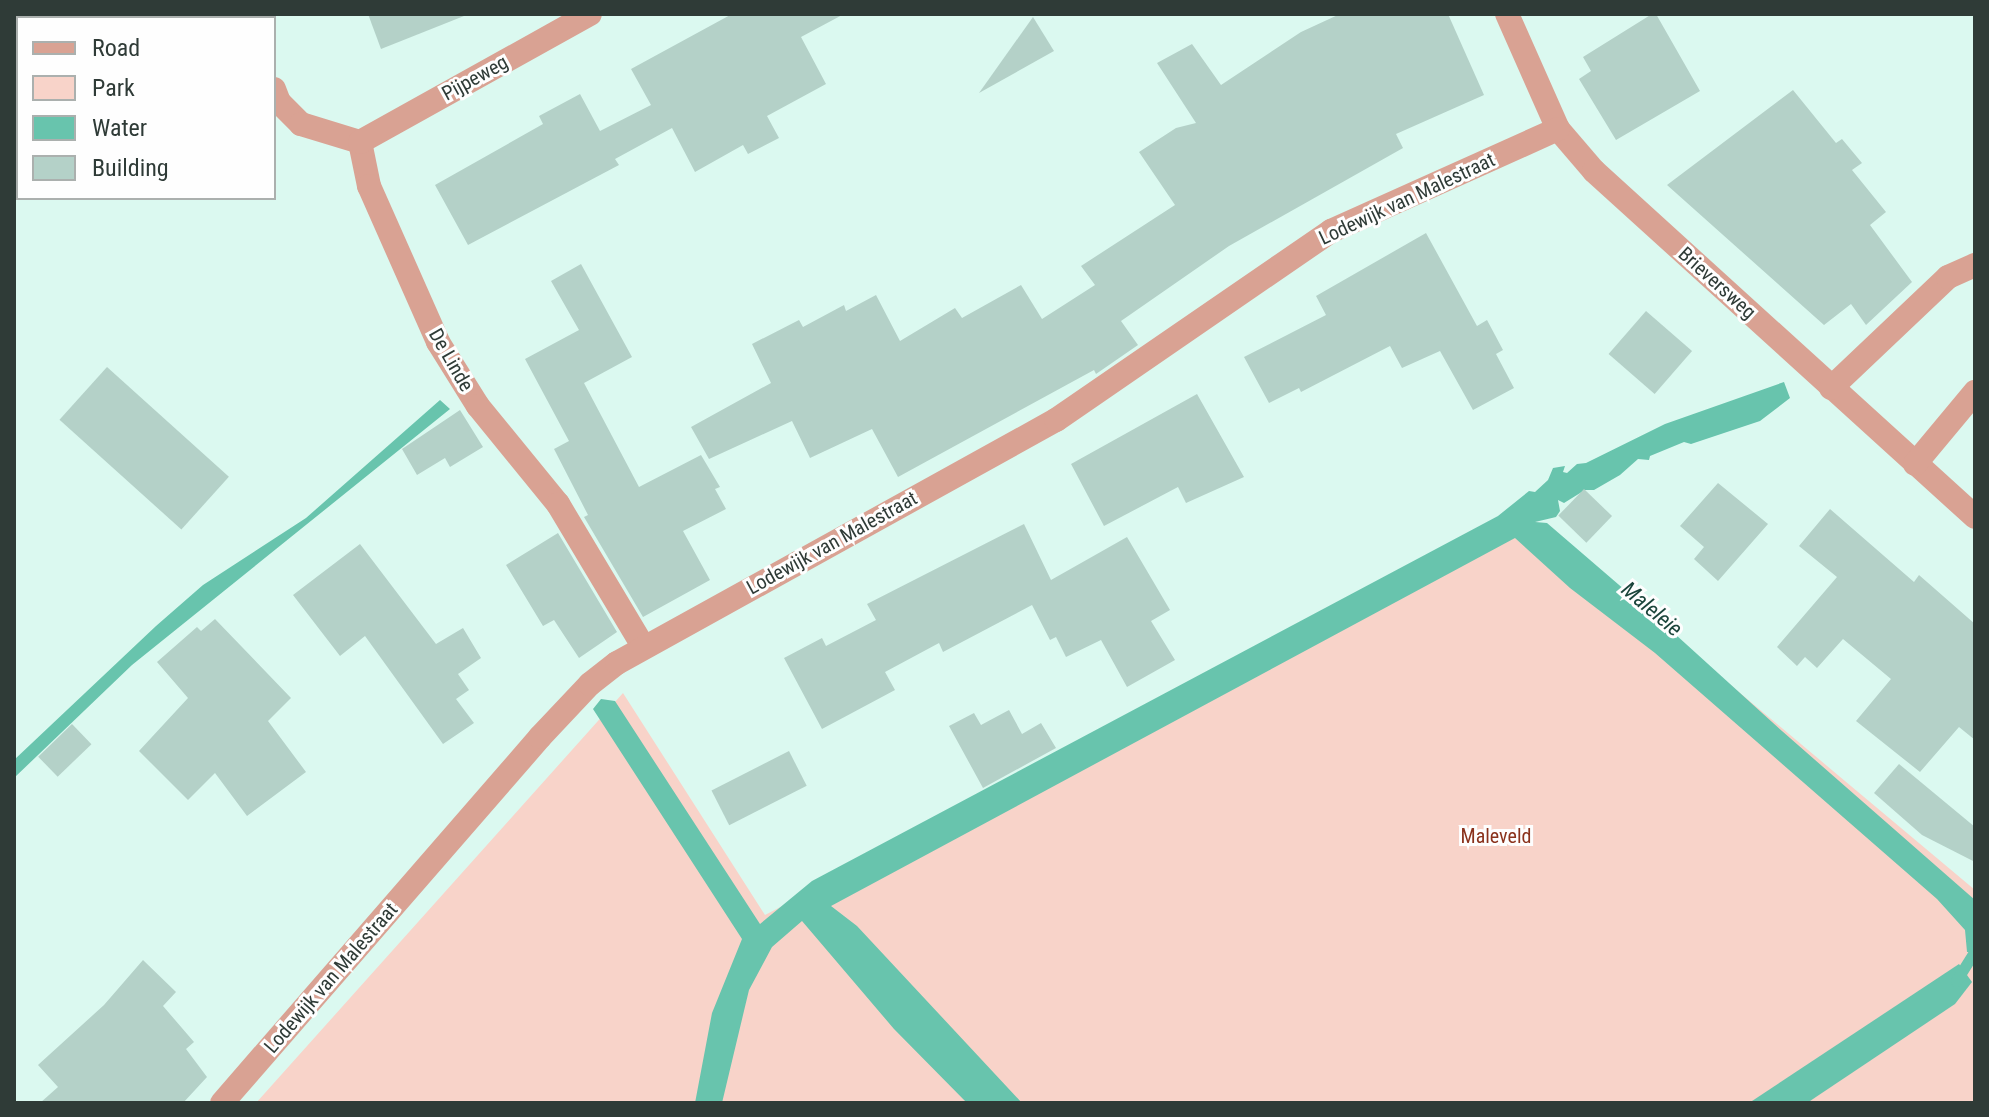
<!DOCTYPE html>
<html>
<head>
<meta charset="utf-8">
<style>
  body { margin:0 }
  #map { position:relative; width:1989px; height:1117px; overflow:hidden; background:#dbf9f0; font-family:"Roboto Condensed",sans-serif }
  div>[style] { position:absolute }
  .green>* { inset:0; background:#f8d3c9 }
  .water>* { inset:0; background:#68c4ad }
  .stream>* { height:11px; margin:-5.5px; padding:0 5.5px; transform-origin:5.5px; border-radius:5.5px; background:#68c4ad }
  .building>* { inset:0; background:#b4d1c8; transform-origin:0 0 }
  .street>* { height:24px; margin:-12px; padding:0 12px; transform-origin:12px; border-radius:12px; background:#d9a293 }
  span { translate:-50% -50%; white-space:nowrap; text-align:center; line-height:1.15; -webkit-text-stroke:6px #fefefe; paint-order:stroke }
  .street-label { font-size:20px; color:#2f3b37 }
  .park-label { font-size:20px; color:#8a321c }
  .water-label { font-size:22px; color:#1b453b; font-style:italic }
  .frame { position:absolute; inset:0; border:16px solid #2f3b37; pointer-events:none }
  .legend { position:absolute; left:16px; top:16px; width:260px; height:184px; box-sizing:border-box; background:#fefefe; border:2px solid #abb0ae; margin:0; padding:10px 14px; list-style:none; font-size:24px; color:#2f3b37 }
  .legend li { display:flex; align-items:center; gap:16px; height:40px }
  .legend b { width:40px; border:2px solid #abb0ae }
</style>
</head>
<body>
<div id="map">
  <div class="green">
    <i style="clip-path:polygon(1530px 517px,1975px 890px,1975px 1103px,256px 1103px,623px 693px,765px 915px)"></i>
  </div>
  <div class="water">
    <i style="clip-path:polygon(1784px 382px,1790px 398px,1760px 421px,1691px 444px,1684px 442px,1650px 456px,1649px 460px,1638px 459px,1620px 475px,1594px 490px,1585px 490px,1564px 503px,1558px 500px,1560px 511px,1556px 517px,1535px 522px,1547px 523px,1647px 609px,1654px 609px,1654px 615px,1782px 731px,1975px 900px,1975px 957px,1973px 952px,1967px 952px,1965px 930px,1937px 899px,1655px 653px,1570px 588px,1515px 538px,831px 906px,857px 926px,1022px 1103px,967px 1103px,894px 1029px,802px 921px,772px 947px,749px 990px,722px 1103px,695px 1103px,712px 1013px,742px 939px,593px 709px,601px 699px,615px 701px,760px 924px,812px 881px,1498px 516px,1529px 491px,1535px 492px,1548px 480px,1553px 468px,1565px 466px,1563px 472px,1567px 473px,1577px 464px,1586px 463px,1665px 424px)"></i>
    <i style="clip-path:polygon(440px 400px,450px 409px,132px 665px,14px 778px,14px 760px,156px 626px,203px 585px,306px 518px)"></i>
    <i style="clip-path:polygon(1959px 964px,1972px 982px,1955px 1004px,1807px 1103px,1749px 1103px)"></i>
  </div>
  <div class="stream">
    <i style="left:1956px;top:981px;width:36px;rotate:-58deg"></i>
  </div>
  <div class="building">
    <i style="clip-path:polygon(368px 14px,464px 14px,464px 16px,381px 49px)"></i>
    <i style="clip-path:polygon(732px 14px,844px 14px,801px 37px,826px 84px,767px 116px,779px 138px,748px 154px,743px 145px,695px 172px,672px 128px,615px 159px,619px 165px,468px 245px,435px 185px,543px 124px,539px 116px,580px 94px,600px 131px,651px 105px,631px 69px)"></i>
    <i style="clip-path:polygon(1340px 14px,1448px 14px,1484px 95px,1396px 134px,1403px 148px,1229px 246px,1121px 321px,1138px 345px,1096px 374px,1094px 370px,898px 477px,872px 429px,810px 458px,792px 421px,709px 459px,691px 427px,771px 383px,752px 344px,799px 320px,803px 327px,844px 305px,846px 311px,876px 295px,900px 341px,955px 308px,962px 318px,1021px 285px,1042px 319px,1095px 285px,1081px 266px,1175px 205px,1139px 152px,1176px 128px,1196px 123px,1157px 63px,1192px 44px,1221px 85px,1301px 32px)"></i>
    <i style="clip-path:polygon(1652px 14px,1656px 14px,1700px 91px,1616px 140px,1579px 79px,1591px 71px,1583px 57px)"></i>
    <i style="clip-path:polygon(1033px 17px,1054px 51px,979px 93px)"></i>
    <i style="clip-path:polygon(1793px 90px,1836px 143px,1842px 139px,1862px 163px,1852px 170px,1886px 212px,1870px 225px,1912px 282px,1866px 325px,1851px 304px,1824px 325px,1667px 185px)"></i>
    <i style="clip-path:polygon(1426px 233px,1477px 326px,1487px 320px,1503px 350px,1496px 354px,1514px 388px,1473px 410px,1440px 351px,1402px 368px,1390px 346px,1301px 392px,1299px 388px,1269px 403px,1244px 357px,1326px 315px,1316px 296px)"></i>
    <i style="clip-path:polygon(581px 264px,632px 357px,584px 383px,639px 487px,701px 455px,720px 487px,715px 489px,726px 509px,683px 531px,710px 580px,643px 617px,584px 517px,588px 515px,554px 449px,569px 441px,525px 359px,579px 330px,551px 281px)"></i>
    <i style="left:1646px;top:311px;width:61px;height:57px;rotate:41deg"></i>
    <i style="left:107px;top:367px;width:164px;height:71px;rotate:42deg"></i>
    <i style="clip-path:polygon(1197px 394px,1244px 477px,1186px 503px,1178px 487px,1104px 526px,1071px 464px)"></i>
    <i style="clip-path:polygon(460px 410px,483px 447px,450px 467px,445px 458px,417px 475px,402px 449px)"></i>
    <i style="clip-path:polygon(1718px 483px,1768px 524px,1718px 581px,1694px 559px,1704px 547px,1680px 526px)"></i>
    <i style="left:1584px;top:489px;width:39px;height:37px;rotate:44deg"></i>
    <i style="clip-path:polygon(1830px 509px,1914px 582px,1919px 575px,1975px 624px,1975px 740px,1959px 727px,1920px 772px,1856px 721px,1891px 679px,1843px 639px,1817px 668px,1805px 657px,1797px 666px,1777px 647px,1837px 577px,1799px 546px)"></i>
    <i style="clip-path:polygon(1024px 524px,1051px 580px,1127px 537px,1170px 610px,1151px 621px,1175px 660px,1127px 687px,1101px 640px,1066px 657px,1056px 637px,1050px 640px,1032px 605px,943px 652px,939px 643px,885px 672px,895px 690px,822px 729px,784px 658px,822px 638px,826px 646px,876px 620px,867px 604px)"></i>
    <i style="clip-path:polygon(558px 533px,617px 632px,579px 658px,554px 620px,543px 626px,506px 565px)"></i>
    <i style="clip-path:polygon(360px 544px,436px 644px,463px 628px,481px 658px,458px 674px,469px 690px,456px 699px,474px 723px,443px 744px,365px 636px,340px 656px,293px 595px)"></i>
    <i style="clip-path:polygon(215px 619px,291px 698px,268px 721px,306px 772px,247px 816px,215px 773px,188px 800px,139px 751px,188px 698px,157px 662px,197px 627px,201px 631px)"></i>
    <i style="clip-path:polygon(1009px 710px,1022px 734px,1041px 723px,1056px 748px,983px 788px,949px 726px,974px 713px,981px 725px)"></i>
    <i style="left:72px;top:724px;width:28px;height:47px;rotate:46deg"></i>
    <i style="left:789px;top:751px;width:39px;height:87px;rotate:63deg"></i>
    <i style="clip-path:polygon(1899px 764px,1975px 827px,1975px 862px,1922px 835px,1874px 793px)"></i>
    <i style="clip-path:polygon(143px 960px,176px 992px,163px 1006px,194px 1042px,186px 1049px,207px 1077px,183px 1103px,40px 1103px,58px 1087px,38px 1065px,104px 1005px)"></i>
  </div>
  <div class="street">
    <i style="left:248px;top:14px;width:4px;rotate:76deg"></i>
    <i style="left:1507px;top:14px;width:126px;rotate:66.1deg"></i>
    <i style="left:1558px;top:129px;width:55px;rotate:49.4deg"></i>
    <i style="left:1594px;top:171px;width:515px;rotate:42.24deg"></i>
    <i style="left:274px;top:89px;width:14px;rotate:69deg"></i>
    <i style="left:279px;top:102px;width:31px;rotate:45deg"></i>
    <i style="left:301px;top:124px;width:62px;rotate:17deg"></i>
    <i style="left:360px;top:142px;width:45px;rotate:78.4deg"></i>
    <i style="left:369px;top:186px;width:171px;rotate:66.1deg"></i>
    <i style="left:438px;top:342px;width:75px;rotate:58deg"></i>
    <i style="left:478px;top:406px;width:127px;rotate:50.8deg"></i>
    <i style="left:558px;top:504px;width:165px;rotate:59.1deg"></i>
    <i style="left:360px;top:142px;width:263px;rotate:-29.1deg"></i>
    <i style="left:1831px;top:388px;width:161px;rotate:-43.5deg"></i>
    <i style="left:1948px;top:277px;width:30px;rotate:-24deg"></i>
    <i style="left:1915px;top:464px;width:94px;rotate:-50.2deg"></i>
    <i style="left:222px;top:1103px;width:485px;rotate:-49deg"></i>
    <i style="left:540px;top:737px;width:73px;rotate:-46.7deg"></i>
    <i style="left:590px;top:684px;width:34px;rotate:-38deg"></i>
    <i style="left:617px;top:663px;width:502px;rotate:-28.97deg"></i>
    <i style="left:1056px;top:420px;width:334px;rotate:-34.5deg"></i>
    <i style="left:1331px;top:231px;width:249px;rotate:-24.2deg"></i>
  </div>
  <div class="street-label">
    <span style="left:475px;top:78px;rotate:-29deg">Pijpeweg</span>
    <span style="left:1407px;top:199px;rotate:-25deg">Lodewijk van Malestraat</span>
    <span style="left:1717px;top:283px;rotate:42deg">Brieversweg</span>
    <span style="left:451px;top:360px;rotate:60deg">De Linde</span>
    <span style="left:832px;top:543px;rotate:-29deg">Lodewijk van Malestraat</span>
    <span style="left:331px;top:978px;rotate:-49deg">Lodewijk van Malestraat</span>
  </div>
  <div class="park-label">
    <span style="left:1496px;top:836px">Maleveld</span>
  </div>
  <div class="water-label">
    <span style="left:1652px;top:609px;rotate:40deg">Maleleie</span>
  </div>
  <div class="frame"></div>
  <ul class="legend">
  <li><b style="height:10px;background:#d9a293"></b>Road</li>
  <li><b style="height:22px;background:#f8d3c9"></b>Park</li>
  <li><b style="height:22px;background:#68c4ad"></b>Water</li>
  <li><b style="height:22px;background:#b4d1c8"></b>Building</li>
  </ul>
</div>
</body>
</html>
